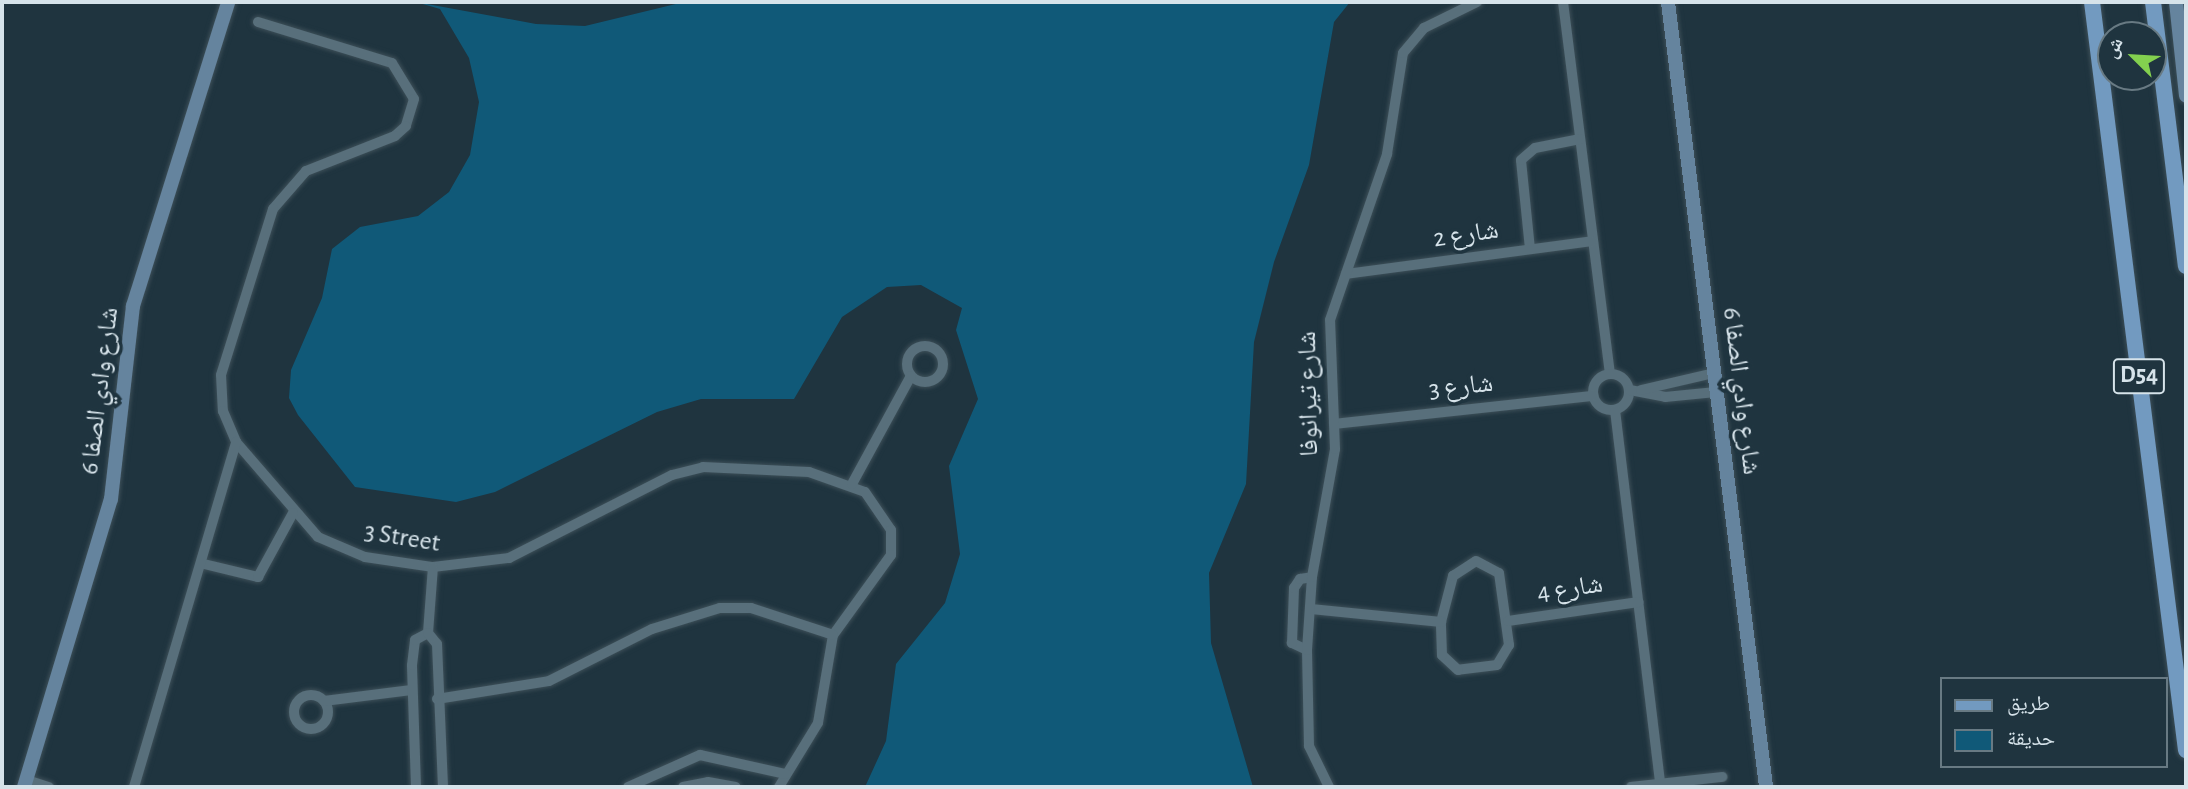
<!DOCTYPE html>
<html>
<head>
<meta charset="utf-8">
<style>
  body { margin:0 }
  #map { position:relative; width:2188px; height:789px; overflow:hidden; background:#1f343f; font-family:"Alegreya Sans","Noto Naskh Arabic",sans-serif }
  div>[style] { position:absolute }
  .green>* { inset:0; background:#105978 }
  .roads { filter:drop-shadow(0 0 2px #3d4f58) drop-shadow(0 0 2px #3d4f58) }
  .street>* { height:10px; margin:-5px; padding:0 5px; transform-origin:5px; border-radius:5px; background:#586f7b }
  .street>.ring { margin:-5px; padding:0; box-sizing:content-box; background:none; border:10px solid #586f7b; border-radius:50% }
  .secondary>* { height:14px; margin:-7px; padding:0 7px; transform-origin:7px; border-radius:7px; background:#65849e }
  .primary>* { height:16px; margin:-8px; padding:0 8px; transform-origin:8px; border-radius:8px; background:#729ac0 }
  span { translate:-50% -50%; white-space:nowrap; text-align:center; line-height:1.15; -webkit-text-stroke:7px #1f343f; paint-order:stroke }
  .shield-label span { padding:2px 5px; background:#1f343f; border:2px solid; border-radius:5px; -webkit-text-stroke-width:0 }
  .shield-label { font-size:24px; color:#d6e3ea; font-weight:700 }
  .street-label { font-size:26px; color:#d6e3ea }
  .frame { position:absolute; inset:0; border:4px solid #d6e3ea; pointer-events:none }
  .legend { position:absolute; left:1940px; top:677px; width:228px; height:91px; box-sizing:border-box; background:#1f343f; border:2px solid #687a83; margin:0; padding:9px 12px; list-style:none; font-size:21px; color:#d6e3ea }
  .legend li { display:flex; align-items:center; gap:14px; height:35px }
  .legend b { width:35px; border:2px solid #687a83 }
  .north { position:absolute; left:2097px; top:21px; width:70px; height:70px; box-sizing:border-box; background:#1f343f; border:2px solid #687a83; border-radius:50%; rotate:294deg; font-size:19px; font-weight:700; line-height:28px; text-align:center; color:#d6e3ea }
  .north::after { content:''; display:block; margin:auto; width:24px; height:32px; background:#83d04f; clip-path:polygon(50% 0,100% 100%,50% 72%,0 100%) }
</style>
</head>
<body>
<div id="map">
  <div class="green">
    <i style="clip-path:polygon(416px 2px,536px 24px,585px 26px,684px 2px,1350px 2px,1334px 22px,1309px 165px,1274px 262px,1254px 342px,1246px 484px,1209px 573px,1211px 643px,1253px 787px,865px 787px,886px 741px,896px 664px,945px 603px,960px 554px,949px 466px,978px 399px,956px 330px,962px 308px,921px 285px,887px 287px,842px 317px,794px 399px,701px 399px,657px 412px,495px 492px,456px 502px,355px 487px,298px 415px,289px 398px,291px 370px,322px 298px,332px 249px,360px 227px,418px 216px,449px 192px,470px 155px,479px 102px,469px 58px,440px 9px)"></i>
  </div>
  <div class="roads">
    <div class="street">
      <i style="left:1563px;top:2px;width:374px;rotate:82.8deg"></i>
      <i style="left:258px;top:22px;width:140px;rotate:17deg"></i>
      <i style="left:392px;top:63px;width:42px;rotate:58.6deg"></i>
      <i style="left:414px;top:99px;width:28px;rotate:107deg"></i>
      <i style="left:406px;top:126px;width:15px;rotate:138deg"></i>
      <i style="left:395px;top:136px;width:96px;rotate:158.5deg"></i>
      <i style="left:306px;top:171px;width:50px;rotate:131deg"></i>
      <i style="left:273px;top:209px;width:174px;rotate:107.4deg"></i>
      <i style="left:221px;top:375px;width:36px;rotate:87deg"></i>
      <i style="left:223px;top:411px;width:34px;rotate:67deg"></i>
      <i style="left:236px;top:442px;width:125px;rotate:49.2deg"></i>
      <i style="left:318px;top:537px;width:51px;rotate:23.1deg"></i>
      <i style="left:365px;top:557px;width:69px;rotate:8.4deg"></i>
      <i style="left:433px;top:567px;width:77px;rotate:-6.8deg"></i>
      <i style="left:509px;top:558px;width:183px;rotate:-27deg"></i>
      <i style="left:672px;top:475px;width:32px;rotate:-14deg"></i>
      <i style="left:703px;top:467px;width:106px;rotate:2.7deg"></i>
      <i style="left:809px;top:472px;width:59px;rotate:19.7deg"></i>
      <i style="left:865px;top:492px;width:46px;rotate:55.6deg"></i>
      <i style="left:891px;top:530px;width:25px;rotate:90deg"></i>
      <i style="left:891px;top:555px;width:99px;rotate:125.9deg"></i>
      <i style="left:833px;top:635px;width:89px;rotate:99.7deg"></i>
      <i style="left:818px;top:723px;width:75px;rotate:121.4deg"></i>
      <i style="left:1530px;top:249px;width:89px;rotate:-95.8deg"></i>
      <i style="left:1521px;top:160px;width:18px;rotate:-41deg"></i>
      <i style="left:1535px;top:148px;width:46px;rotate:-11.3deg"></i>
      <i style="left:1346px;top:274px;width:249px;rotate:-7.6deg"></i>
      <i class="ring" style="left:907px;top:346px;width:26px;height:26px"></i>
      <i class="ring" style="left:1593px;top:374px;width:26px;height:26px"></i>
      <i style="left:1630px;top:390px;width:36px;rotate:11deg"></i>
      <i style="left:1665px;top:397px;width:51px;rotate:-5.6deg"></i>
      <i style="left:1641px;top:390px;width:75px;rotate:-13.1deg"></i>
      <i style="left:1615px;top:410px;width:376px;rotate:83.1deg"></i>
      <i style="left:1334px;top:424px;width:261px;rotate:-6.2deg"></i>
      <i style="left:852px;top:484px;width:123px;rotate:-61.4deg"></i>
      <i style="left:1476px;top:561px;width:26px;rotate:28deg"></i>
      <i style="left:1499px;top:573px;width:73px;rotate:82.1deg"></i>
      <i style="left:1509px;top:645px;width:23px;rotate:121deg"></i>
      <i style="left:1497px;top:665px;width:39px;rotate:173deg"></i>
      <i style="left:1458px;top:670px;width:22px;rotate:-137deg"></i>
      <i style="left:1442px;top:655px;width:33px;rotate:-92deg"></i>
      <i style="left:1441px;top:622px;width:48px;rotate:-75.4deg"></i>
      <i style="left:1453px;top:576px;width:27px;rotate:-33deg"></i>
      <i style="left:204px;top:564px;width:56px;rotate:13.5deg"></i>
      <i style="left:258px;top:577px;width:73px;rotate:-61.3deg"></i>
      <i style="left:1311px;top:609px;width:131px;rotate:5.7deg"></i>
      <i style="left:1508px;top:621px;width:132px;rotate:-8.3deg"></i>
      <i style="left:428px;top:633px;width:66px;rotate:-85.7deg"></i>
      <i style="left:1307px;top:650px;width:17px;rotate:-155deg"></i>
      <i style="left:1292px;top:643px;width:55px;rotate:-87.9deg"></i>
      <i style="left:1294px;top:588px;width:11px;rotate:-56deg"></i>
      <i style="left:1300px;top:579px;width:12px;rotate:-9deg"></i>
      <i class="ring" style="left:294px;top:695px;width:24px;height:24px"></i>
      <i style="left:437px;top:699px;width:113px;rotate:-9.1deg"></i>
      <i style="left:549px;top:681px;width:115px;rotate:-26.8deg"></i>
      <i style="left:652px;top:629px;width:71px;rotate:-17.2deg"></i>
      <i style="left:720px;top:608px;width:31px"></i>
      <i style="left:751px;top:608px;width:86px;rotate:18.2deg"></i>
      <i style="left:324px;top:701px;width:88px;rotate:-7.2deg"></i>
      <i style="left:27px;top:780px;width:23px;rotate:18deg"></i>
      <i style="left:134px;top:787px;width:360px;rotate:-73.5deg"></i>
      <i style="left:416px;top:787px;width:122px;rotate:-91.9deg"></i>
      <i style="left:412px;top:665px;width:25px;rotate:-83deg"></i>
      <i style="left:415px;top:640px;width:15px;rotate:-28deg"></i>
      <i style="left:428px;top:633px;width:14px;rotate:51deg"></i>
      <i style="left:437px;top:644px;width:143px;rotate:87.6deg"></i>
      <i style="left:628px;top:787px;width:79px;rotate:-24deg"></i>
      <i style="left:700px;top:755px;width:88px;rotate:12.5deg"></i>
      <i style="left:683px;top:787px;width:25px;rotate:-11deg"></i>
      <i style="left:708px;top:782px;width:28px;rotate:10deg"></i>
      <i style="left:1329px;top:787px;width:46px;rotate:-116deg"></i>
      <i style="left:1309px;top:746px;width:96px;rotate:-91.2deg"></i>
      <i style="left:1307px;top:650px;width:73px;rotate:-86.1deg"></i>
      <i style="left:1312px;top:577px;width:130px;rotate:-79.8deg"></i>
      <i style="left:1335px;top:449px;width:129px;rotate:-92.2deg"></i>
      <i style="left:1330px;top:320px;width:176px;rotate:-71deg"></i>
      <i style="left:1387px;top:154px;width:102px;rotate:-81deg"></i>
      <i style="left:1403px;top:53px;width:33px;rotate:-50deg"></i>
      <i style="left:1424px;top:28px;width:59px;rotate:-26.1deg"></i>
      <i style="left:1631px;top:787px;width:92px;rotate:-6.3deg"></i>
    </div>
    <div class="secondary">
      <i style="left:1668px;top:2px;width:791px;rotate:82.88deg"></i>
      <i style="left:2176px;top:2px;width:94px;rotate:83.9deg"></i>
      <i style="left:24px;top:787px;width:301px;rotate:-73.2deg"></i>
      <i style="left:111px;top:499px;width:194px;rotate:-83.5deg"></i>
      <i style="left:133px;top:306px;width:318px;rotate:-72.6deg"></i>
    </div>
    <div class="primary">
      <i style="left:2092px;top:2px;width:754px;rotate:82.84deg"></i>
      <i style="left:2153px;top:2px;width:266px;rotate:82.9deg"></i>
    </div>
  </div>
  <div class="shield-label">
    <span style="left:2139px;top:376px">D54</span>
  </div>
  <div class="street-label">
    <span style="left:1466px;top:235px;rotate:-8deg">شارع 2</span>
    <span style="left:1461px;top:387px;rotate:-6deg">شارع 3</span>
    <span style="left:100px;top:391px;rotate:-83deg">شارع وادي الصفا 6</span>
    <span style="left:1741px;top:391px;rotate:83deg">شارع وادي الصفا 6</span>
    <span style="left:1309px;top:394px;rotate:-91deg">شارع تيرانوفا</span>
    <span style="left:402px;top:538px;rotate:9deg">3 Street</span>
    <span style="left:1570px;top:589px;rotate:-8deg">شارع 4</span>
  </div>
  <div class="frame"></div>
  <ul class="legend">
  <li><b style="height:9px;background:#729ac0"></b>طريق</li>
  <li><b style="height:19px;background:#105978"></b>حديقة</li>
  </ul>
  <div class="north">ش</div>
</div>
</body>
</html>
